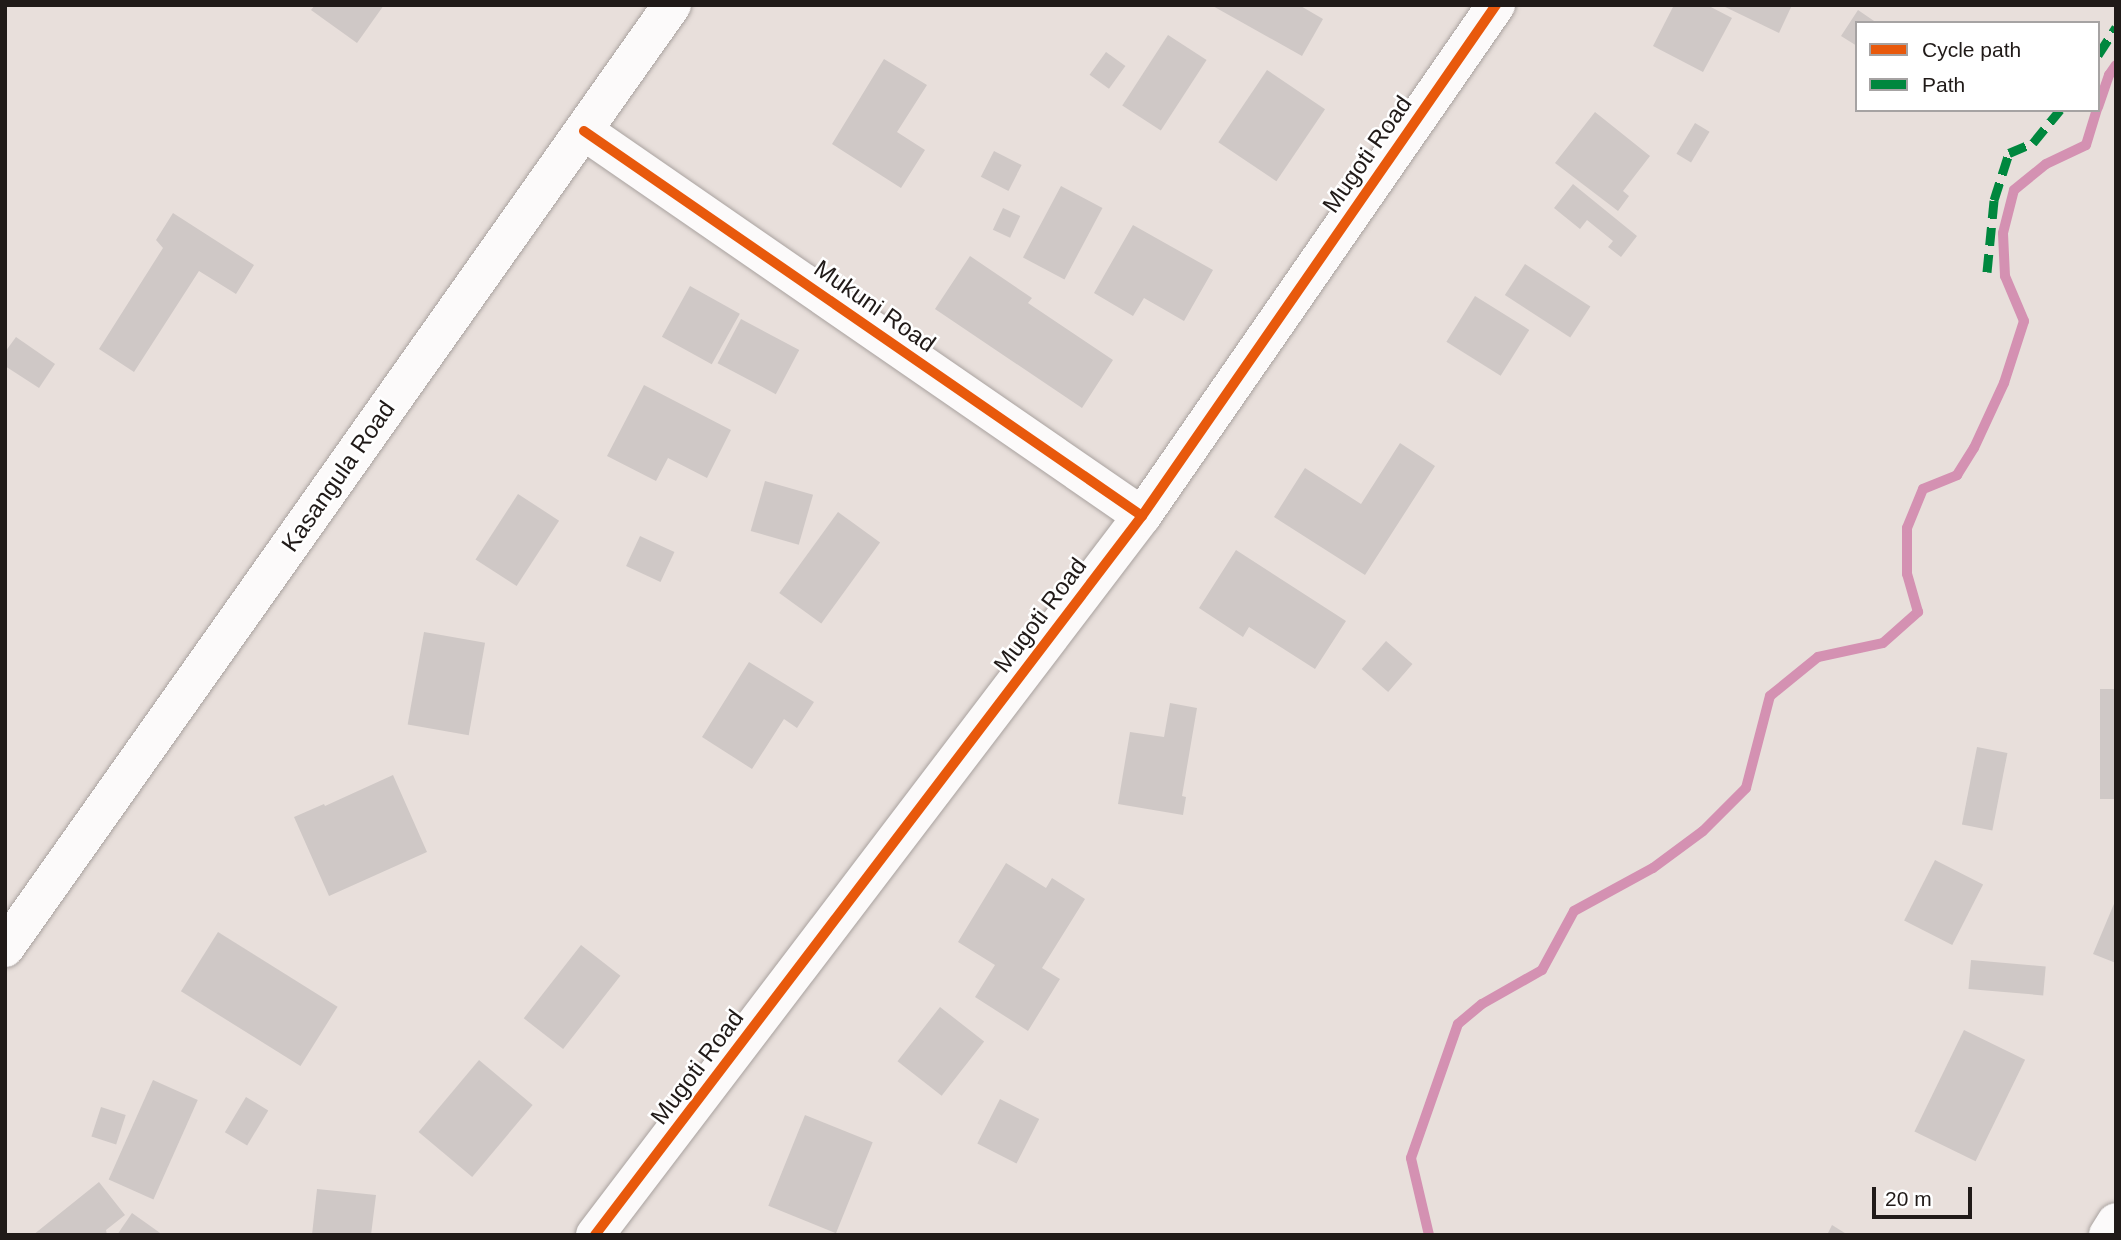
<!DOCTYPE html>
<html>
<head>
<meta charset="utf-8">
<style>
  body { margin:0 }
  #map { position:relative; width:2121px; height:1240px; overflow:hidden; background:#e8dfdb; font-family:Arial,sans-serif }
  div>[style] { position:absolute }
  .stream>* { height:10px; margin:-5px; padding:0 5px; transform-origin:5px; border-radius:5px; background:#d491b2 }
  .building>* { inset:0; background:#cfc8c6; transform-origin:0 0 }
  .roads { filter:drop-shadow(0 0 2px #a9a29f) drop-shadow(0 0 2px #a9a29f) }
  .street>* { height:38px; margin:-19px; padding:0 19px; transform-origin:19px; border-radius:19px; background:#fcfafa }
  .secondary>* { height:38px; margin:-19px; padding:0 19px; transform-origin:19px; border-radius:19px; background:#fcfafa }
  .quiet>* { height:9px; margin-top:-4.5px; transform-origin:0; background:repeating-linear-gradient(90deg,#00873e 0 18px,transparent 0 27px) }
  .cycleway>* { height:10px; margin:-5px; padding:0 5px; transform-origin:5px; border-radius:5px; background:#e8590c }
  span { translate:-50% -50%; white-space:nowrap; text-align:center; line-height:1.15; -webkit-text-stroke:5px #fff; paint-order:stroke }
  .street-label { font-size:24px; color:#201a18 }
  .frame { position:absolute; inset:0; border:7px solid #201a18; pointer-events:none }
  .legend { position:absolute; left:1855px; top:21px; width:245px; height:91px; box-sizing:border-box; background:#fff; border:2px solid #a6a3a3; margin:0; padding:9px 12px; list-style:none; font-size:21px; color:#201a18 }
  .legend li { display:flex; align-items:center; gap:14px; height:35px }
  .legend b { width:35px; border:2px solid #a6a3a3 }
  .scale { position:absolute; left:1872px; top:1187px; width:100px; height:32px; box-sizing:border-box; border:4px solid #201a18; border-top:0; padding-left:9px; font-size:21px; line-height:24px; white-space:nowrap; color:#201a18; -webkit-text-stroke:5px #fff; paint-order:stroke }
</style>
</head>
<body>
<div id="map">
  <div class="stream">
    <i style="left:2098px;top:107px;width:34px;rotate:-71deg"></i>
    <i style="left:2109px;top:75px;width:12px;rotate:-55deg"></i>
    <i style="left:1429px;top:1235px;width:79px;rotate:-103.2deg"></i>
    <i style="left:1411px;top:1158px;width:142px;rotate:-70.7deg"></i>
    <i style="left:1458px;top:1024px;width:31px;rotate:-40deg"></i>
    <i style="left:1482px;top:1004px;width:69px;rotate:-29.5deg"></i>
    <i style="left:1542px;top:970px;width:67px;rotate:-61.5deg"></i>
    <i style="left:1574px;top:911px;width:90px;rotate:-28.6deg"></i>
    <i style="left:1653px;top:868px;width:62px;rotate:-36.5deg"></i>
    <i style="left:1703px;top:831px;width:61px;rotate:-45deg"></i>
    <i style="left:1746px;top:788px;width:95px;rotate:-75.4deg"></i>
    <i style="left:1770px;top:696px;width:62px;rotate:-39.1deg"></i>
    <i style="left:1818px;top:657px;width:66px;rotate:-12.2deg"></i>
    <i style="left:1883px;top:643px;width:47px;rotate:-41.5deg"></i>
    <i style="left:1918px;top:612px;width:40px;rotate:-106deg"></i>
    <i style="left:1907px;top:574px;width:46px;rotate:-90deg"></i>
    <i style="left:1907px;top:528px;width:42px;rotate:-67.7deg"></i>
    <i style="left:1923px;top:489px;width:37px;rotate:-22deg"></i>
    <i style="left:1957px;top:475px;width:32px;rotate:-58deg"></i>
    <i style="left:1974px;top:448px;width:72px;rotate:-65.2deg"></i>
    <i style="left:2004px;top:383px;width:65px;rotate:-72.1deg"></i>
    <i style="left:2024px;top:321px;width:49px;rotate:-112.9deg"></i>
    <i style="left:2005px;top:276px;width:43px;rotate:-92.7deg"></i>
    <i style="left:2003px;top:233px;width:44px;rotate:-75.7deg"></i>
    <i style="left:2014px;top:190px;width:41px;rotate:-39.1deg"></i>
    <i style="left:2046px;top:164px;width:44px;rotate:-25.4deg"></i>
    <i style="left:2086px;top:145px;width:37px;rotate:-73deg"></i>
  </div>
  <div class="building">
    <i style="clip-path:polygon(315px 5px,384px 5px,357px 43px,311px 10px)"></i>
    <i style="clip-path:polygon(1211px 5px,1299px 5px,1323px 19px,1302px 56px)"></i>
    <i style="clip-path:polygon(1674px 5px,1707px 5px,1732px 18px,1703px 72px,1653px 46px)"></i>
    <i style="clip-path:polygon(1721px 5px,1792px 5px,1779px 33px)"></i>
    <i style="clip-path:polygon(1858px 10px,1877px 23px,1857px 23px,1857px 46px,1841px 36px)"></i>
    <i style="left:1168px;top:35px;width:46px;height:84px;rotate:33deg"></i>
    <i style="left:1106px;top:52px;width:24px;height:28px;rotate:36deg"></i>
    <i style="clip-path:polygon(884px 59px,927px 85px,897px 132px,925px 150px,901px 188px,832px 144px)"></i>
    <i style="left:1267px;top:70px;width:70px;height:87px;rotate:34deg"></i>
    <i style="clip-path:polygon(1595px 112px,1650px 156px,1623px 191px,1629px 196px,1618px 211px,1555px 163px)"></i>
    <i style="left:1695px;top:123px;width:17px;height:36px;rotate:31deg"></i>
    <i style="left:994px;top:151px;width:31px;height:29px;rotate:27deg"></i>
    <i style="clip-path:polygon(1573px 184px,1637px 236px,1621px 257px,1608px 247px,1613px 241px,1587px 220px,1580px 229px,1554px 208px)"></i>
    <i style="left:1061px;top:186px;width:47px;height:81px;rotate:28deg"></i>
    <i style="left:1003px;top:208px;width:19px;height:24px;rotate:25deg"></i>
    <i style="clip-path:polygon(173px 213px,254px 265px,236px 294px,199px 271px,134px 372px,99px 349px,163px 248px,156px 240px)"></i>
    <i style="clip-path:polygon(1133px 225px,1213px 270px,1184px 321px,1144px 298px,1133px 316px,1094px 293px)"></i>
    <i style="clip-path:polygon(970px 256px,1032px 298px,1028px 303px,1113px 360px,1082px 408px,935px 309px)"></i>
    <i style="left:1525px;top:264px;width:78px;height:37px;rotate:33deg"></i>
    <i style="left:690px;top:286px;width:57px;height:58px;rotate:29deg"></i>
    <i style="left:1475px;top:296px;width:64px;height:54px;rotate:32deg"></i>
    <i style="left:741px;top:319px;width:66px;height:50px;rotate:28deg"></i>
    <i style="clip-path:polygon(16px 337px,55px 364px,39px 388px,5px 366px,5px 352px)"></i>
    <i style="clip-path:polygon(644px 385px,731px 430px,707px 478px,668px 458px,656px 481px,607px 456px)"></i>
    <i style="clip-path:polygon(1400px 443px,1435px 466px,1365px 575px,1274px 517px,1305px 468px,1361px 504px)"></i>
    <i style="left:765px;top:481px;width:50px;height:52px;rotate:16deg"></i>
    <i style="left:518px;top:494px;width:49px;height:78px;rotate:33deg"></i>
    <i style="left:838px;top:512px;width:52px;height:100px;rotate:36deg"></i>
    <i style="left:640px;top:536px;width:38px;height:33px;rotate:25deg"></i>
    <i style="clip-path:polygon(1236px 550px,1346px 621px,1315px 669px,1249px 627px,1243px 637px,1199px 608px)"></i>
    <i style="left:424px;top:632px;width:62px;height:94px;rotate:10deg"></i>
    <i style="left:1386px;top:641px;width:35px;height:37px;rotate:41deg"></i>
    <i style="clip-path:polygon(749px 662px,814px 702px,797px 728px,784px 719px,752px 769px,702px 737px)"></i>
    <i style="left:2100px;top:689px;width:16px;height:110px"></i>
    <i style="clip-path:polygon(1170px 703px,1197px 708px,1182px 796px,1186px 797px,1183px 815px,1118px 804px,1130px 732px,1164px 737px)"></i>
    <i style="left:1977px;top:747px;width:31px;height:79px;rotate:11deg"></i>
    <i style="clip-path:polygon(393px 775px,427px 852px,329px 896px,294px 817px,324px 804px,325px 806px)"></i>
    <i style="left:1935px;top:860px;width:54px;height:68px;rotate:27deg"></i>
    <i style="clip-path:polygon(1006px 863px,1046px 888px,1052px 878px,1085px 899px,1042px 968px,1060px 979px,1028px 1031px,975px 997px,995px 965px,958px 942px)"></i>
    <i style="clip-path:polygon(2116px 899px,2116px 963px,2093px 954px)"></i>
    <i style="left:218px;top:932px;width:141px;height:70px;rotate:32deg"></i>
    <i style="left:581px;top:945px;width:50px;height:93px;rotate:38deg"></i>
    <i style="left:1971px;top:960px;width:75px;height:29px;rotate:5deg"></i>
    <i style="left:940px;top:1007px;width:56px;height:69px;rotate:38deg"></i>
    <i style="left:1964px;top:1030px;width:68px;height:113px;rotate:26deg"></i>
    <i style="left:479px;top:1060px;width:70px;height:94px;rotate:40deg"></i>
    <i style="left:153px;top:1080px;width:49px;height:109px;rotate:24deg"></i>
    <i style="left:246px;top:1097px;width:26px;height:41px;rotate:31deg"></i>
    <i style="left:1000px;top:1099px;width:44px;height:50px;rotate:27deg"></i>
    <i style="left:101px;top:1107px;width:26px;height:31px;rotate:18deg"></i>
    <i style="left:805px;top:1115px;width:73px;height:98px;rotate:22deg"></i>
    <i style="clip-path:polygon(99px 1182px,125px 1215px,106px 1230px,107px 1235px,33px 1235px)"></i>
    <i style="clip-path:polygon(317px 1189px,376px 1195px,371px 1235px,312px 1235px)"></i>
    <i style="clip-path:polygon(132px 1213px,163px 1235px,117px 1235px)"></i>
    <i style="clip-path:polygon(1832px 1225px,1848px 1235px,1827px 1235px)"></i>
  </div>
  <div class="roads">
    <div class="street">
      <i style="left:584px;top:131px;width:678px;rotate:34.6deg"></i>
      <i style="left:595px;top:1235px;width:903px;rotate:-52.74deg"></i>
      <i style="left:1142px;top:516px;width:622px;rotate:-55.29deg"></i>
      <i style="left:2108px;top:1235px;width:15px;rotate:-58deg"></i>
    </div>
    <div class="secondary">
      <i style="left:5px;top:948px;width:1155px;rotate:-54.73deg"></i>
    </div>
  </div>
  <div class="quiet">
    <i style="left:2098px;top:55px;width:33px;rotate:-57deg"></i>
    <i style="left:1987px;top:272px;width:72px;rotate:-84.4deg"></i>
    <i style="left:1994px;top:200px;width:49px;rotate:-72.3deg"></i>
    <i style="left:2009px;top:153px;width:26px;rotate:-23deg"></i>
    <i style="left:2033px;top:143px;width:43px;rotate:-50.7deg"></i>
  </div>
  <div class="cycleway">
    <i style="left:584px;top:131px;width:678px;rotate:34.6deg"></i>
    <i style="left:595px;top:1235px;width:903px;rotate:-52.74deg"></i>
    <i style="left:1142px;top:516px;width:622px;rotate:-55.29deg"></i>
  </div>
  <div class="street-label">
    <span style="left:1367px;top:154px;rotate:-55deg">Mugoti Road</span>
    <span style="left:875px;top:306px;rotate:35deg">Mukuni Road</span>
    <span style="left:338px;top:476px;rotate:-55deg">Kasangula Road</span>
    <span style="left:1040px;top:615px;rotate:-53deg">Mugoti Road</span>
    <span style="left:697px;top:1067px;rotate:-53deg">Mugoti Road</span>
  </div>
  <div class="frame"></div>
  <ul class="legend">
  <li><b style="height:9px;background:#e8590c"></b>Cycle path</li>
  <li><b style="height:9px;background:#00873e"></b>Path</li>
  </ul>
  <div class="scale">20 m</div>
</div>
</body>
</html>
